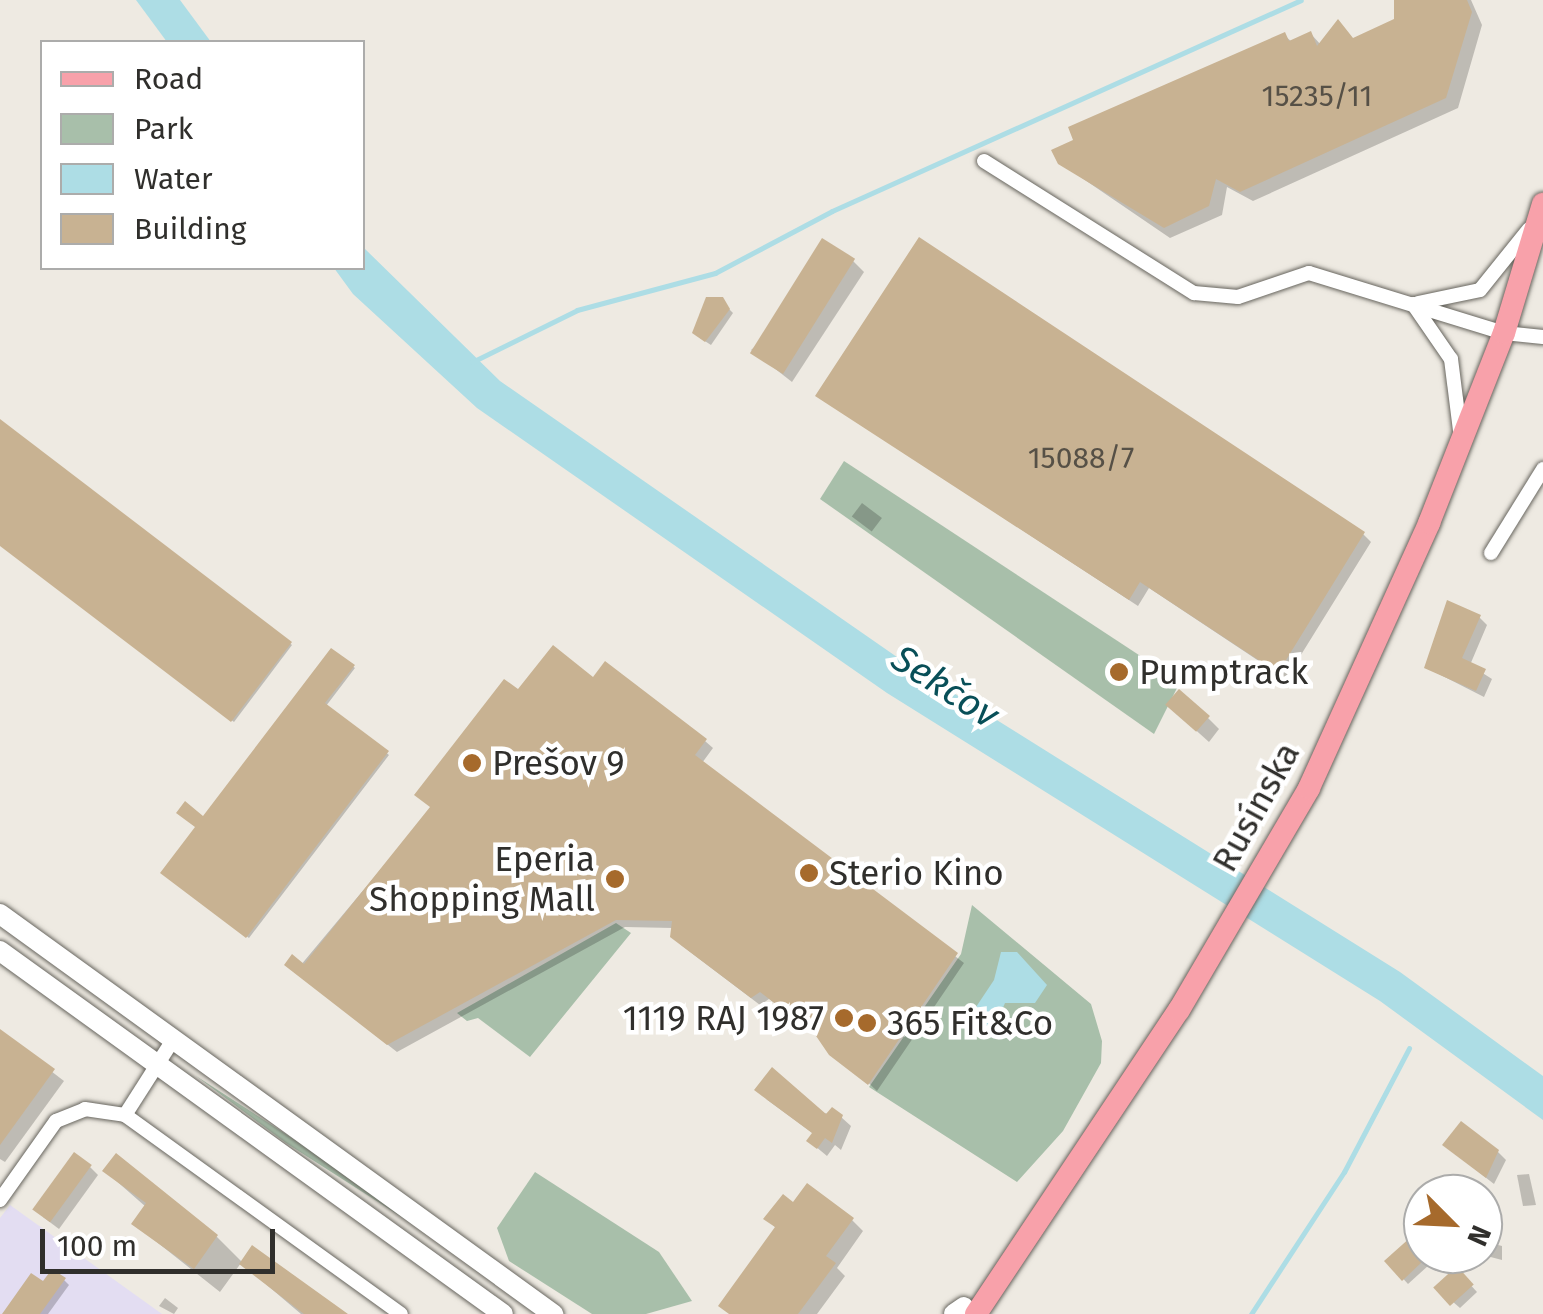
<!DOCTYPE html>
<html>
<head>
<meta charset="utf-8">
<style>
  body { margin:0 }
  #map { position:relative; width:1543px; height:1314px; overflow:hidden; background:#eeeae2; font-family:"Fira Sans",sans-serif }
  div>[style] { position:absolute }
  .education>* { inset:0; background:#e3ddf2 }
  .green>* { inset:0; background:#a8bfaa }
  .water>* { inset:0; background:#addde5 }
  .shadow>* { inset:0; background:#0003; transform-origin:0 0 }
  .stream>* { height:5px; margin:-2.5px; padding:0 2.5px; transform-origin:2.5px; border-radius:2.5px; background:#addde5 }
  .building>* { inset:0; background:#c8b292; transform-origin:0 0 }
  .roads { filter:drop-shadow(0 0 2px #67655e) drop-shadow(0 0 2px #67655e) }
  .street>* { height:14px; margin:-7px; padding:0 7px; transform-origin:7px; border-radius:7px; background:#fff }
  .secondary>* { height:20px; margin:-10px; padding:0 10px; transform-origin:10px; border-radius:10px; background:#fff }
  .primary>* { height:22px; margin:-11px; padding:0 11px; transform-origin:11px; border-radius:11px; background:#f8a1aa }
  .dots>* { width:28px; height:28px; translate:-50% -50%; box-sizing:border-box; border:5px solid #fff; border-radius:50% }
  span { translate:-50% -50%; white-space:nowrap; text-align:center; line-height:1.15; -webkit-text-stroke:9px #fff; paint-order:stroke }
  .number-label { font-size:30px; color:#565046 }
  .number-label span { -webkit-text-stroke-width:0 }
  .poi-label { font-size:35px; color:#302f2c }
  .left { translate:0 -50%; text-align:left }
  .right { translate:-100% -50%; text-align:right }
  .street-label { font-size:35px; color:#302f2c }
  .water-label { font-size:38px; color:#084f58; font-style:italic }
  .legend { position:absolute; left:40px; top:40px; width:325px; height:230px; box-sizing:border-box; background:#fff; border:2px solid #acacab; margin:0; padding:12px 18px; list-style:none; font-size:30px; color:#302f2c }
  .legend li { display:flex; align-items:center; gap:20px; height:50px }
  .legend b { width:50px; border:2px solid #acacab }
  .north { position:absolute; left:1403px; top:1174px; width:100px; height:100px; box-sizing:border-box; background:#fff; border:2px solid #acacab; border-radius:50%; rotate:114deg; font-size:28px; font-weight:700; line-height:40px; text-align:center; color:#302f2c }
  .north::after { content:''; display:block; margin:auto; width:35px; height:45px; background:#a66a2c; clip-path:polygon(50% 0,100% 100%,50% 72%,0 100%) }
  .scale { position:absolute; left:40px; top:1229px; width:235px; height:45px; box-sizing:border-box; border:5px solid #302f2c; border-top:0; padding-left:12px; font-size:30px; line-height:35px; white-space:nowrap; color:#302f2c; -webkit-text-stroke:8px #fff; paint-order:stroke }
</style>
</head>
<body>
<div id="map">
  <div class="education">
    <i style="clip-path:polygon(10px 1205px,162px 1314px,0 1314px,0 1218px)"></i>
  </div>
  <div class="green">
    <i style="clip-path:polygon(844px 461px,1180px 682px,1154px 734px,820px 499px)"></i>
    <i style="clip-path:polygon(972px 905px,1091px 1004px,1102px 1041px,1101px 1063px,1063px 1131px,1017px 1182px,869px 1087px,961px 954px)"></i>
    <i style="clip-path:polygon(616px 923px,631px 933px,530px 1057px,478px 1018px,467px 1021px,457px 1013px)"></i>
    <i style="clip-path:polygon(196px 1076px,295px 1140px,425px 1232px,286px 1143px)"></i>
    <i style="clip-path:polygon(535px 1172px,659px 1252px,692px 1301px,646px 1314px,592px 1314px,509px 1261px,497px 1228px)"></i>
  </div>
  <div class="water">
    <i style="clip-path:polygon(136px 0,180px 0,211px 42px,167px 42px)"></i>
    <i style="clip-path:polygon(363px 247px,500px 381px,907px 664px,1400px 972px,1543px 1076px,1543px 1120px,1380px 1001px,887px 693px,477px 408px,353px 294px,334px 268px,362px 268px)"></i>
    <i style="clip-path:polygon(1001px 952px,1017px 952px,1047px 985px,1035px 1003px,1005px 1003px,995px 1026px,975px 1031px,972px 1013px,994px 980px)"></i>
  </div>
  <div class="shadow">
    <i style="clip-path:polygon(1397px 0,1471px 0,1482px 25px,1458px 108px,1253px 201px,1227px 187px,1222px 215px,1170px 238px,1060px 163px,1284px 35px,1292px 42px,1311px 34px,1321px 45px,1354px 40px,1396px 21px)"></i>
    <i style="clip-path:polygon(853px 261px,864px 272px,792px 382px,751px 350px)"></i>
    <i style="clip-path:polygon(718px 298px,733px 313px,711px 345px,700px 338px)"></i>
    <i style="clip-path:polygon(818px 396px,1363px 534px,1371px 542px,1286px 679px,1149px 588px,1138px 606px)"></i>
    <i style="clip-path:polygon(0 422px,292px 645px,234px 722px,0 543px)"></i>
    <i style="left:862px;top:503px;width:25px;height:17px;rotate:37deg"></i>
    <i style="clip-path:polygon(1479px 617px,1487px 625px,1470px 665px,1492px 679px,1484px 697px,1427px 668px)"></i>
    <i style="clip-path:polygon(332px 651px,355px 668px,326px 706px,389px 755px,249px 938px,163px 873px)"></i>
    <i style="clip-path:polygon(593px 681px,705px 741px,713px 748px,702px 763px,964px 963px,877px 1091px,819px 1036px,769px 999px,760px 1005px,681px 945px,673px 928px,625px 927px,397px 1052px,295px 972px,432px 808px,518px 692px)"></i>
    <i style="clip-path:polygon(1180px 716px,1208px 718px,1219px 729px,1209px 742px)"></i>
    <i style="clip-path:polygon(0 1032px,64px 1081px,5px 1162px,0 1159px)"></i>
    <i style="clip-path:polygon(766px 1099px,841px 1117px,851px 1126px,841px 1150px,835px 1145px,827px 1156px,809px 1141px,814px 1134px)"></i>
    <i style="clip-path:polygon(1498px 1152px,1506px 1160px,1494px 1184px,1454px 1153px)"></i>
    <i style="clip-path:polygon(90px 1167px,98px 1175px,59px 1229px,43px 1217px)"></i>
    <i style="clip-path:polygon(105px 1171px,217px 1237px,243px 1263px,343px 1314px,301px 1314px,241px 1263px,220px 1292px,134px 1224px,146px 1207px)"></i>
    <i style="clip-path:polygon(1529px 1174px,1536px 1205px,1523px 1206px,1517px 1175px)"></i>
    <i style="clip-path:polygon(794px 1205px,852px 1220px,863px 1231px,837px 1268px,845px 1276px,817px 1314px,729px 1314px,777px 1229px,767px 1219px)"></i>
    <i style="clip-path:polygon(1483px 1241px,1502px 1246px,1502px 1260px,1483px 1255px)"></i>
    <i style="clip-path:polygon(1423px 1251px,1429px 1265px,1408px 1284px,1387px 1261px)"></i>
    <i style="clip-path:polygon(1457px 1270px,1477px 1292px,1460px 1308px,1437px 1288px)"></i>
    <i style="clip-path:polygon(64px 1280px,69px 1285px,48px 1314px,7px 1314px,43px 1285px)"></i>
    <i style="clip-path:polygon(165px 1298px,178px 1308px,174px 1314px,159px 1306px)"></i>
  </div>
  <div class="stream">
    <i style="left:472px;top:362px;width:117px;rotate:-26.3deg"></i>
    <i style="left:577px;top:310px;width:143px;rotate:-15deg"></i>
    <i style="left:715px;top:273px;width:132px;rotate:-27.9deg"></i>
    <i style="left:832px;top:211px;width:514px;rotate:-24.22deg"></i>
    <i style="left:1251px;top:1314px;width:170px;rotate:-56.8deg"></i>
    <i style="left:1344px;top:1172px;width:140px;rotate:-62.3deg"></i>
  </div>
  <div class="building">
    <i style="clip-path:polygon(1394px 0,1467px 0,1472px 12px,1446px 98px,1240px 192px,1216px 179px,1209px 206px,1164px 228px,1058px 164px,1051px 150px,1073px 140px,1068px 127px,1285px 32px,1289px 41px,1311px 31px,1317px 46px,1338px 19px,1353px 38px,1394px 19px)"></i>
    <i style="clip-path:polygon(919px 237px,1365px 532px,1278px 673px,1140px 582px,1129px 600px,815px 396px)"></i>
    <i style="left:822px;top:238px;width:39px;height:136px;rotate:32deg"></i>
    <i style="clip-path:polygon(706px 297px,723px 297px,730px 309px,705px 342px,692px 333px)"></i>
    <i style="clip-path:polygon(0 419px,292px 642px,231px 722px,0 546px)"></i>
    <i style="clip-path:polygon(1447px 600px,1481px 615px,1462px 658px,1486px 669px,1476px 691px,1424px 668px)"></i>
    <i style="clip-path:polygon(553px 645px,593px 677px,605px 661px,707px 739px,695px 755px,958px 953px,868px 1085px,829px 1055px,814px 1033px,760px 992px,751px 998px,670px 937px,672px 921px,616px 920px,387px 1045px,284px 965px,292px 954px,304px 964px,430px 807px,414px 795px,504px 679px,518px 689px)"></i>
    <i style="clip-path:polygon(331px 648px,355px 665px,325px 703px,389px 751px,246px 938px,160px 873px,195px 827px,176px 813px,185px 801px,203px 816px)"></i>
    <i style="left:1179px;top:689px;width:41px;height:21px;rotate:41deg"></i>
    <i style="clip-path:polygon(0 1029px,55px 1069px,0 1145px)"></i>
    <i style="clip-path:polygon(772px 1067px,826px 1114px,832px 1107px,843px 1115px,832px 1143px,825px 1138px,817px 1149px,806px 1141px,812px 1133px,754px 1090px)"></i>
    <i style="clip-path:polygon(1461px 1121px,1499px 1150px,1486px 1178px,1442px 1145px)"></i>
    <i style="left:74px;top:1152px;width:22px;height:71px;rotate:36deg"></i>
    <i style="clip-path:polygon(116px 1153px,218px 1235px,194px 1269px,131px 1224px,146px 1203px,102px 1171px)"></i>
    <i style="clip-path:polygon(807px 1183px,854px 1218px,826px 1256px,836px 1263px,798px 1314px,729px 1314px,718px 1306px,775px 1227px,763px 1219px,783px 1194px,793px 1202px)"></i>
    <i style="clip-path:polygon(1412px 1236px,1423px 1248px,1423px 1261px,1402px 1281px,1384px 1261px)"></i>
    <i style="clip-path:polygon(252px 1245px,270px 1258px,348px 1314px,304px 1314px,239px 1264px)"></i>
    <i style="left:1457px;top:1266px;width:25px;height:32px;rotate:48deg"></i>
    <i style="clip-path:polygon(52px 1269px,66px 1278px,40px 1314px,2px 1314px,31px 1273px,43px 1281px)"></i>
  </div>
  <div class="roads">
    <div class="street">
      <i style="left:984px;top:161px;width:248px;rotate:32.2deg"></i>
      <i style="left:1194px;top:293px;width:44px;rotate:5.2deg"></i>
      <i style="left:1238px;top:297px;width:75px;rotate:-18.7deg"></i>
      <i style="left:1309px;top:273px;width:204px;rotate:17.1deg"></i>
      <i style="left:1504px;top:333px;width:39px;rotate:6deg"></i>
      <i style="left:1418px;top:303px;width:63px;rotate:-11.8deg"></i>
      <i style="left:1480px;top:290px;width:78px;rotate:-51.2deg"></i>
      <i style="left:1413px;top:304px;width:67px;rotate:55.4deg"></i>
      <i style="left:1451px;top:359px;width:72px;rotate:82.8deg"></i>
      <i style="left:1491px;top:553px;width:99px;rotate:-58.2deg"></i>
      <i style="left:125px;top:1115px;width:89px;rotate:-57.4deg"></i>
      <i style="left:0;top:1200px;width:97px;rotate:-54.7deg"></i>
      <i style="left:56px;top:1121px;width:31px;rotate:-22deg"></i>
      <i style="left:85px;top:1109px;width:40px;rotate:8.5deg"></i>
      <i style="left:125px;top:1115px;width:340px;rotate:35.8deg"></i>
    </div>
    <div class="secondary">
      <i style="left:0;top:914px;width:683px;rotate:35.88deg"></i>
      <i style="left:0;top:951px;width:620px;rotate:35.82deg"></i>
      <i style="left:954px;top:1314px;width:12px;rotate:-35deg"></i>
    </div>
    <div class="primary">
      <i style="left:976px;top:1314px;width:366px;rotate:-56.3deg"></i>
      <i style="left:1179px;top:1010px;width:257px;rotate:-59.6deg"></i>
      <i style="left:1309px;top:788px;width:291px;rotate:-65.6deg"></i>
      <i style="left:1429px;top:523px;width:204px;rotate:-68.5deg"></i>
      <i style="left:1504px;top:333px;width:135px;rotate:-73.2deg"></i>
    </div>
  </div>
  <div class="dots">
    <i style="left:1119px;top:672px;background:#a66a2c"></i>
    <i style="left:472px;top:763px;background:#a66a2c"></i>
    <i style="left:809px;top:873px;background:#a66a2c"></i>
    <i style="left:615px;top:879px;background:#a66a2c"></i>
    <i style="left:844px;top:1018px;background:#a66a2c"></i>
    <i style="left:867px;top:1023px;background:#a66a2c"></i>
  </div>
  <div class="number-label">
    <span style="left:1317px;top:96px">15235/11</span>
    <span style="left:1081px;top:458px">15088/7</span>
  </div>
  <div class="poi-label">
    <span class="left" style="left:1139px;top:672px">Pumptrack</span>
    <span class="left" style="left:492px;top:763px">Prešov 9</span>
    <span class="right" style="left:595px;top:879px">Eperia<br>Shopping Mall</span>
    <span class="left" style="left:829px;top:873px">Sterio Kino</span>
    <span class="right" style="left:824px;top:1018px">1119 RAJ 1987</span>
    <span class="left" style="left:887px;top:1023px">365 Fit&amp;Co</span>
  </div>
  <div class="street-label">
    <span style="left:1256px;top:807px;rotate:-61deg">Rusínska</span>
  </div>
  <div class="water-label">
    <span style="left:945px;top:687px;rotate:33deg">Sekčov</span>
  </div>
  <ul class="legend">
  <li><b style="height:12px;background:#f8a1aa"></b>Road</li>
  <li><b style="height:28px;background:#a8bfaa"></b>Park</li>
  <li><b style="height:28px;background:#addde5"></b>Water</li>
  <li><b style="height:28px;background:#c8b292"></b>Building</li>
  </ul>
  <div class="north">N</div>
  <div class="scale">100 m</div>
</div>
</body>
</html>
